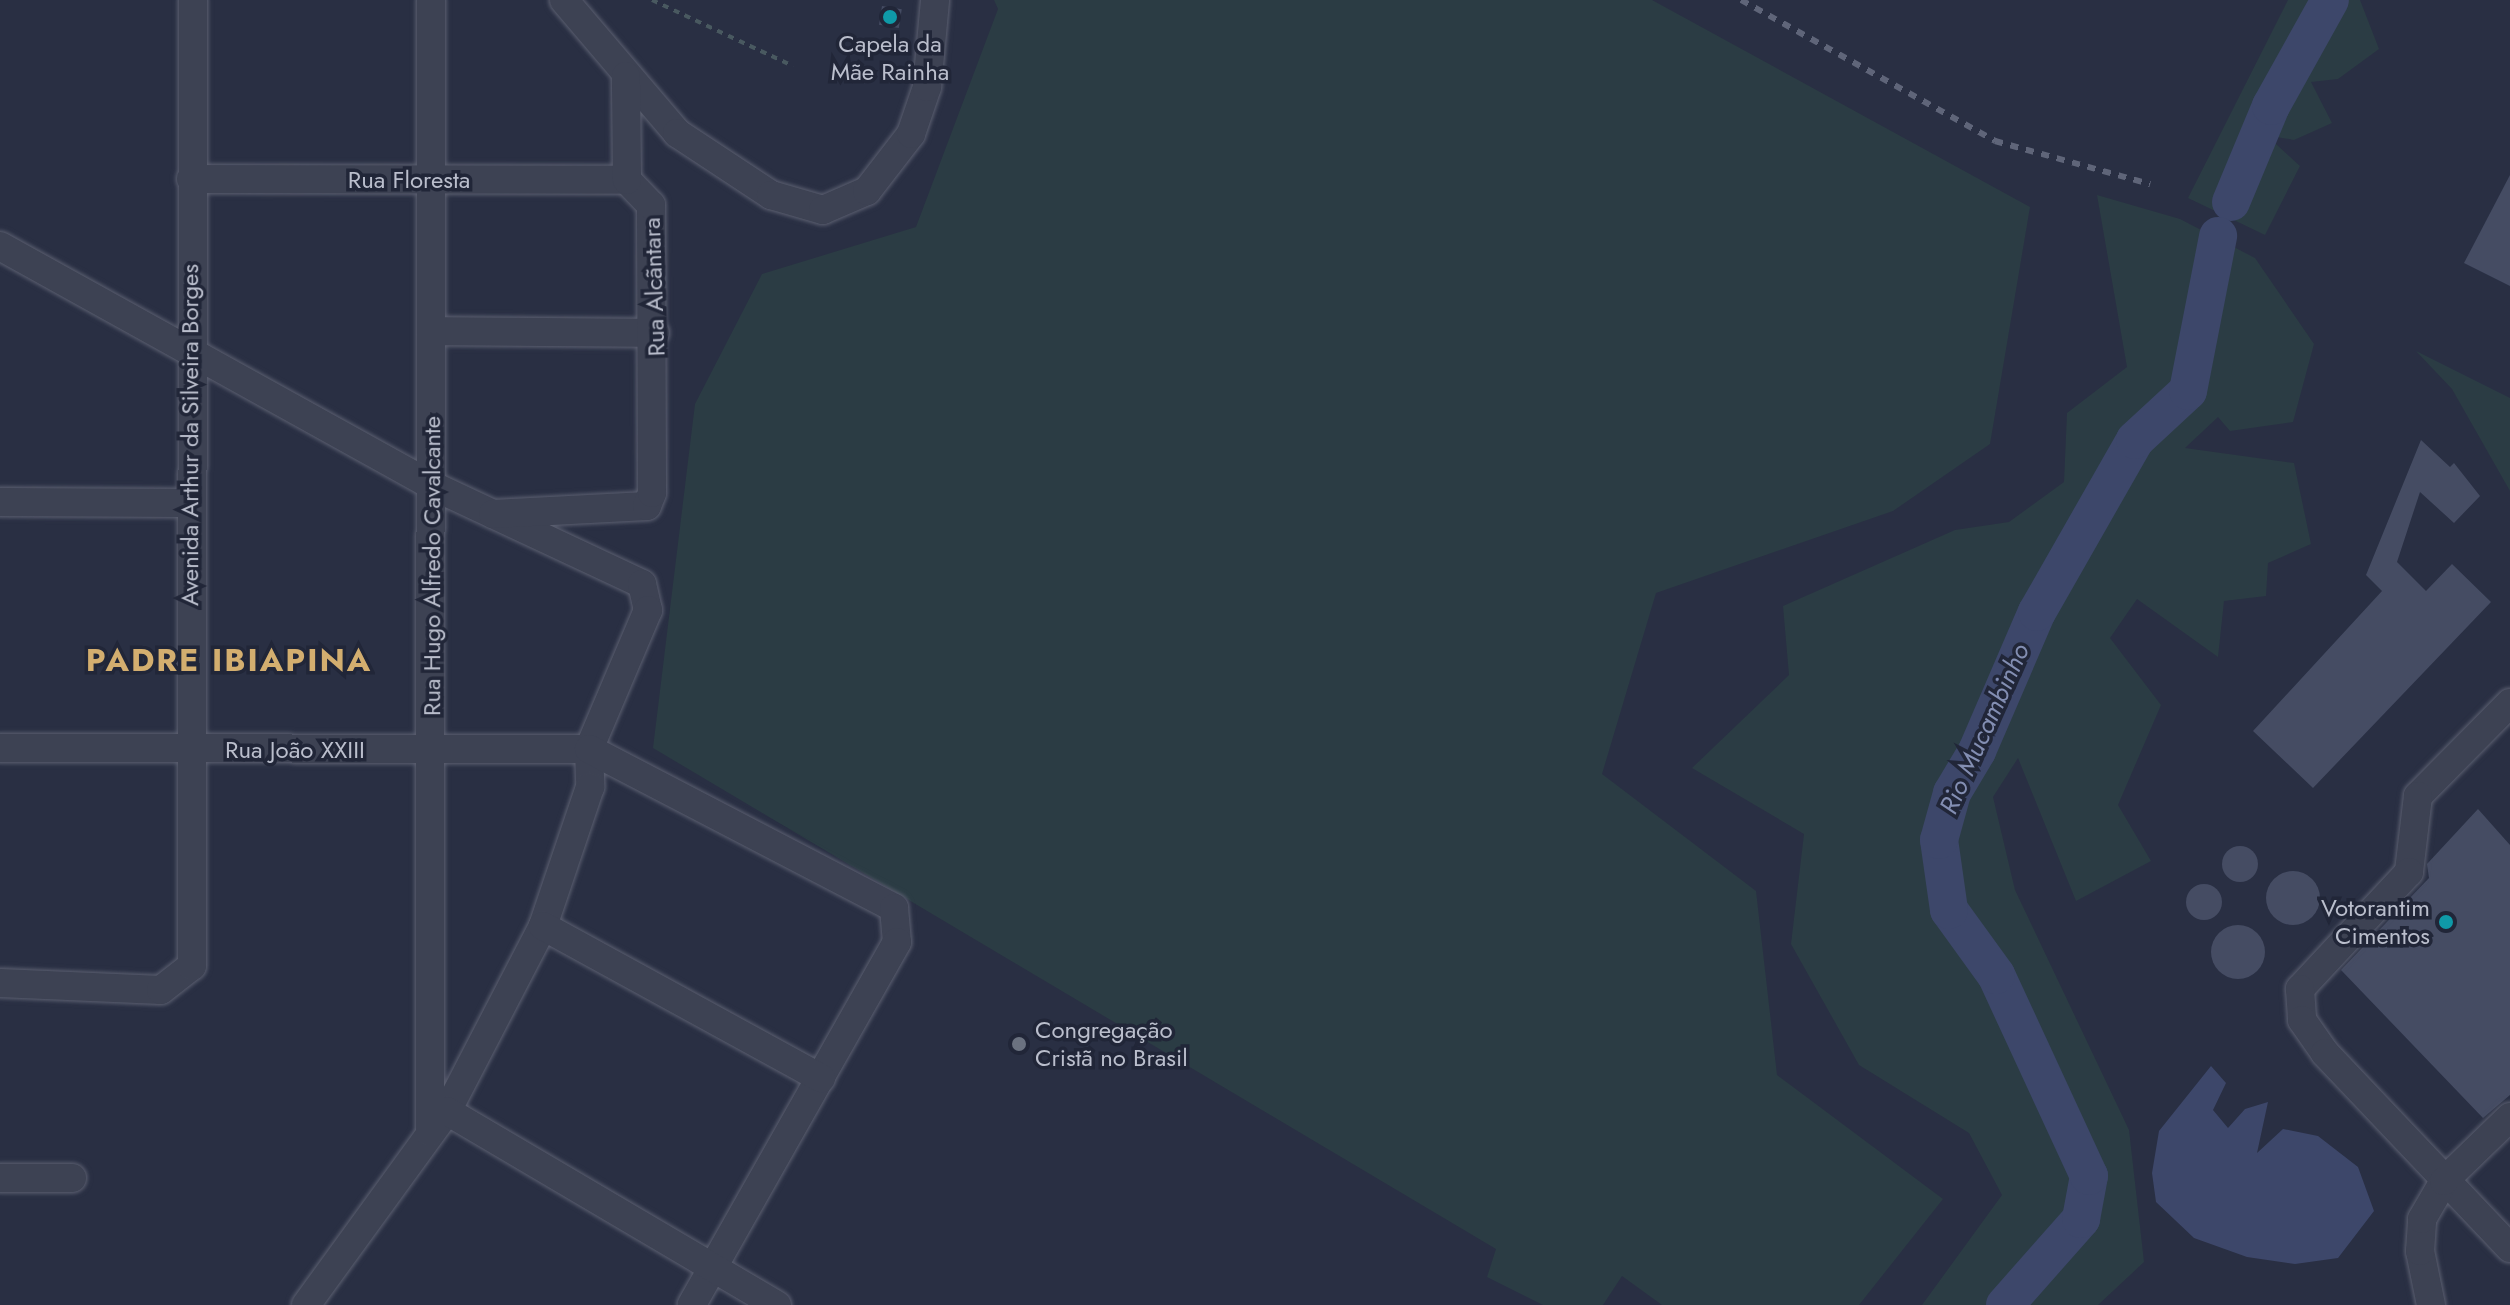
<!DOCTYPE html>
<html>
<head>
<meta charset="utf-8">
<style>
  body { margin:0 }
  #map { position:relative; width:2510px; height:1305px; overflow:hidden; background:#292f43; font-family:Jost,sans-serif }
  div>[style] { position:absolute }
  .green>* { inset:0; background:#2b3c44 }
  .water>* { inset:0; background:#3d476a }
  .river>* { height:38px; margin:-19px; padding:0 19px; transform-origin:19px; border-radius:19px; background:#3d476a }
  .building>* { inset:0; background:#454c63; transform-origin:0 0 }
  .round { border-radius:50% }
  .path>* { height:4px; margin-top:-2px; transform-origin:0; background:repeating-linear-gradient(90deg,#495960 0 6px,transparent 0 12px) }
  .roads { filter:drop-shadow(0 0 2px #5b5f70) drop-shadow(0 0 2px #5b5f70) }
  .minor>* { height:28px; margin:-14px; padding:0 14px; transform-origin:14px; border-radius:14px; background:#3d4253 }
  .rail>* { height:6px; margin-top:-3px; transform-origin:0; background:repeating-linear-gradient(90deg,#5f6579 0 8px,transparent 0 16px) }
  .dots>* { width:22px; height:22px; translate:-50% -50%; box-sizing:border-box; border:4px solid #212638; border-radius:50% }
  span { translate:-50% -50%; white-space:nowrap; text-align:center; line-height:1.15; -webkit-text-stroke:7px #212638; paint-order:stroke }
  .poi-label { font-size:24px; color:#babecc }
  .right { translate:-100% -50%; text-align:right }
  .left { translate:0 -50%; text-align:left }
  .street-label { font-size:24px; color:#babecc }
  .water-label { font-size:26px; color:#838eb2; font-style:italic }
  .district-label { font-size:32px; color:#d3ae6f; font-weight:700; letter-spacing:2px }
</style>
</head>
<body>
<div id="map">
  <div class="green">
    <i style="clip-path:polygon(994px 0,1652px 0,2030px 207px,1990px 444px,1893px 511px,1656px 593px,1602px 774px,1756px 891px,1777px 1075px,1943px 1199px,1859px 1305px,1662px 1305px,1622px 1276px,1603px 1305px,1543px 1305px,1487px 1277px,1496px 1249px,653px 748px,695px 404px,762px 274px,916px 227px,998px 9px)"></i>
    <i style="clip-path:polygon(2288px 0,2360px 0,2379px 49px,2338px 79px,2311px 82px,2332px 123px,2294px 140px,2266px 135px,2300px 166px,2265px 235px,2188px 198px)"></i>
    <i style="clip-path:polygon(2097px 195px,2180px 219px,2255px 258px,2314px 344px,2293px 422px,2230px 431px,2218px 417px,2185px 448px,2294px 463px,2311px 544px,2268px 563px,2266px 596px,2224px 601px,2218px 657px,2137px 599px,2110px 638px,2161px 705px,2118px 805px,2151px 861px,2076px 901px,2018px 758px,1993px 797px,2015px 890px,2129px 1130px,2144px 1262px,2098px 1305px,1922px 1305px,2002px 1195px,1969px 1133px,1859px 1065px,1791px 944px,1804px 834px,1692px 768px,1789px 675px,1783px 606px,1955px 530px,2009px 522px,2064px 482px,2067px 413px,2127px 367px)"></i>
    <i style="clip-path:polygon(2416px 351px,2510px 398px,2510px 491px,2452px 389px)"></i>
  </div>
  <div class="water">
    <i style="clip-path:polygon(2211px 1066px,2226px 1083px,2213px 1110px,2228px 1128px,2245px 1109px,2268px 1102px,2257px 1153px,2283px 1129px,2318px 1136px,2358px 1167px,2374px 1211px,2338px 1258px,2295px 1264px,2247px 1257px,2194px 1238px,2156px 1202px,2152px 1173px,2159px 1131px)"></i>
  </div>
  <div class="river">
    <i style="left:2231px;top:202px;width:104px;rotate:-67.4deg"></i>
    <i style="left:2271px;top:106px;width:121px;rotate:-60.9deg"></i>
    <i style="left:2005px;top:1305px;width:115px;rotate:-48.5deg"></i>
    <i style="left:2081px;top:1219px;width:44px;rotate:-79.5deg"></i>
    <i style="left:2089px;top:1176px;width:221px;rotate:-114.8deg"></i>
    <i style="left:1996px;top:975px;width:80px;rotate:-125.9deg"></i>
    <i style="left:1949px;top:910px;width:71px;rotate:-98.1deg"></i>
    <i style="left:1939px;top:840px;width:49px;rotate:-74.5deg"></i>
    <i style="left:1952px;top:793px;width:49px;rotate:-59.2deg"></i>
    <i style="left:1977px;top:751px;width:151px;rotate:-66.7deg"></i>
    <i style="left:2037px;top:612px;width:198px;rotate:-60.3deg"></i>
    <i style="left:2135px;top:440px;width:72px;rotate:-42.8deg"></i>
    <i style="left:2188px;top:391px;width:158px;rotate:-79deg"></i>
  </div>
  <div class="building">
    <i style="left:882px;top:6px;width:20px;height:19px;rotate:9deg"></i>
    <i style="clip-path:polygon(2510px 175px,2510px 286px,2464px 263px)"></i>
    <i style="clip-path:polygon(2421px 440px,2450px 467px,2454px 463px,2480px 496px,2454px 523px,2420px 492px,2397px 562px,2426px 591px,2452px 564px,2491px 602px,2313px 788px,2253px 731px,2382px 591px,2366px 575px)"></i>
    <i style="clip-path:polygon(2478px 809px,2510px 845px,2510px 1095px,2483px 1118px,2341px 970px,2429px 878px,2427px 864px)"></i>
    <i class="round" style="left:2222px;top:846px;width:36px;height:36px"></i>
    <i class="round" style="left:2266px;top:871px;width:54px;height:54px"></i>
    <i class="round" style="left:2186px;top:884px;width:36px;height:36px"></i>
    <i class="round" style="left:2211px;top:925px;width:54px;height:54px"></i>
  </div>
  <div class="path">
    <i style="left:652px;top:0;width:156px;rotate:25.1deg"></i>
  </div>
  <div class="roads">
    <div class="minor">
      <i style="left:564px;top:0;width:175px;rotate:49.6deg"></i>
      <i style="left:677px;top:133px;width:113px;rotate:33.4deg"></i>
      <i style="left:771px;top:195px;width:54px;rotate:16.1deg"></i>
      <i style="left:823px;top:210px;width:48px;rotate:-23.4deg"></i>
      <i style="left:867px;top:191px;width:72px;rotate:-52.3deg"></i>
      <i style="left:911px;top:134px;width:50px;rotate:-71.2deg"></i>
      <i style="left:927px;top:87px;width:87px;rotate:-84.7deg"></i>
      <i style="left:191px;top:179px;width:436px;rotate:0.1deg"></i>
      <i style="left:0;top:246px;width:493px;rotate:29deg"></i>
      <i style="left:431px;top:485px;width:233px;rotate:25.1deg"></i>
      <i style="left:642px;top:584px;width:27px;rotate:77deg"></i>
      <i style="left:648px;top:610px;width:151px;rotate:113deg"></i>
      <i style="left:589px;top:749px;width:38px;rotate:88deg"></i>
      <i style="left:590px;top:787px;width:147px;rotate:108.7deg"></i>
      <i style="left:543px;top:926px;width:208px;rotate:117.4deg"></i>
      <i style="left:447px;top:1111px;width:240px;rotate:126deg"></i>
      <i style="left:431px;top:331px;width:224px;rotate:0.5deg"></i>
      <i style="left:0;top:502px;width:188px;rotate:0.3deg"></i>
      <i style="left:493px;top:514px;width:154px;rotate:-3deg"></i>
      <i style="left:647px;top:506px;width:14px;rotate:-69deg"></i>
      <i style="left:652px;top:493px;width:288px;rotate:-90.2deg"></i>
      <i style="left:651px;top:205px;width:35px;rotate:-134deg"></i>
      <i style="left:627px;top:180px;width:104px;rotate:-90.6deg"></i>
      <i style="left:2510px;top:703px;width:131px;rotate:134.7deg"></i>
      <i style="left:2418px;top:796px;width:77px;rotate:96.8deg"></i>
      <i style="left:2409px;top:872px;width:160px;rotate:133deg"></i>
      <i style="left:2300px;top:989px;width:31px;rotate:86deg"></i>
      <i style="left:2302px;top:1020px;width:40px;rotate:55.1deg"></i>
      <i style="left:2325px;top:1053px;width:269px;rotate:46.5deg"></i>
      <i style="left:0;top:748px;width:589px;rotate:0.1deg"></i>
      <i style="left:589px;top:749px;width:344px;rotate:27.5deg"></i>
      <i style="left:894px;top:908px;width:34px;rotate:85deg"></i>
      <i style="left:897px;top:942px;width:417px;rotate:119.5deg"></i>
      <i style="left:543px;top:926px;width:317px;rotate:28.7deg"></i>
      <i style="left:0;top:983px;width:161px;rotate:2.5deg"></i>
      <i style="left:161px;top:990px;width:39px;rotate:-38deg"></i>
      <i style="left:192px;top:966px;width:966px;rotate:-89.94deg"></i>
      <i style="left:447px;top:1111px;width:383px;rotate:30.5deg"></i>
      <i style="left:430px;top:1132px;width:1132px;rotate:-89.95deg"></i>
      <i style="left:0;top:1178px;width:72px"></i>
      <i style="left:2431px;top:1305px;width:55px;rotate:-101.5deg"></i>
      <i style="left:2420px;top:1251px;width:32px;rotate:-86deg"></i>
      <i style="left:2422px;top:1219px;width:44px;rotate:-59.9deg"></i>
      <i style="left:2444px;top:1181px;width:92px;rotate:-44.1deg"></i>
    </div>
  </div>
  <div class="rail">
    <i style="left:1741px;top:0;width:291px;rotate:29deg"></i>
    <i style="left:1995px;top:141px;width:161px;rotate:15.5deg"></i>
  </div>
  <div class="dots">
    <i style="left:890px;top:17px;background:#0f9aa8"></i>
    <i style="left:2446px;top:922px;background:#0f9aa8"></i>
    <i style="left:1019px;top:1044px;background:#6b7280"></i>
  </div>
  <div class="poi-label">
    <span style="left:890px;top:58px">Capela da<br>Mãe Rainha</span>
    <span class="right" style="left:2430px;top:922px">Votorantim<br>Cimentos</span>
    <span class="left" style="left:1035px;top:1044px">Congregação<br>Cristã no Brasil</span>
  </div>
  <div class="street-label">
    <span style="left:409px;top:180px">Rua Floresta</span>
    <span style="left:654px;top:287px;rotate:-92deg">Rua Alcãntara</span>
    <span style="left:190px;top:435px;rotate:-90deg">Avenida Arthur da Silveira Borges</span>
    <span style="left:432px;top:566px;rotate:-90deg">Rua Hugo Alfredo Cavalcante</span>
    <span style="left:295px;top:750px">Rua João XXIII</span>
  </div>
  <div class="water-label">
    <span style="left:1985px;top:729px;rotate:-66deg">Rio Mucambinho</span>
  </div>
  <div class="district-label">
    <span style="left:229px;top:660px">PADRE IBIAPINA</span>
  </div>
</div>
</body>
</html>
